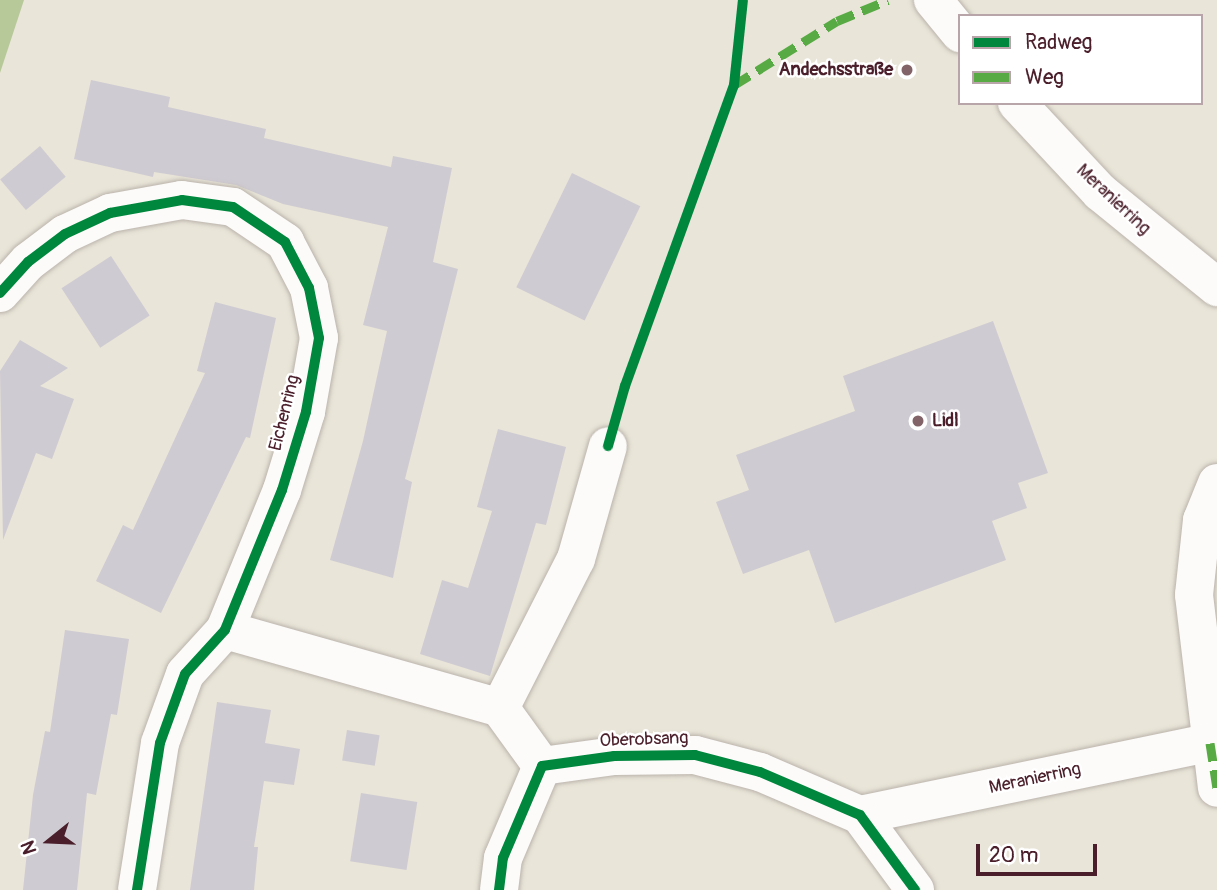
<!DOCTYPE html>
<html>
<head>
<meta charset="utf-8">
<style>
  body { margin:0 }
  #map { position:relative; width:1217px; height:890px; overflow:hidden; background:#e9e5d8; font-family:Pangolin,sans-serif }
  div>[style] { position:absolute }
  .forest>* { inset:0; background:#b8c999 }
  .building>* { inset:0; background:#cfcbd2; transform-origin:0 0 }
  .roads { filter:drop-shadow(0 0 2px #bab3ac) drop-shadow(0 0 2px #bab3ac) }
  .minor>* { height:38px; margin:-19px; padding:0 19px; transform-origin:19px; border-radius:19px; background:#fcfbf9 }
  .tertiary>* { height:38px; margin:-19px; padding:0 19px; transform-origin:19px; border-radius:19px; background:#fcfbf9 }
  .quiet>* { height:9px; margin-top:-4.5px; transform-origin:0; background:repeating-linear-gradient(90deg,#57aa44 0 18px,transparent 0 27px) }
  .cycleway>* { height:10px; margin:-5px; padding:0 5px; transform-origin:5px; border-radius:5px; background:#00873e }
  .dots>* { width:19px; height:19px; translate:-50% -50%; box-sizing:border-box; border:4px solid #fff; border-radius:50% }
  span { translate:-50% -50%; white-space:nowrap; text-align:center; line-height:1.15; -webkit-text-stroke:5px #fff; paint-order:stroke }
  .poi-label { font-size:18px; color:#4a1f2b; font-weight:700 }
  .right { translate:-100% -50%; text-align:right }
  .left { translate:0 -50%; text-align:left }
  .street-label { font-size:18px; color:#4a1f2b }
  .legend { position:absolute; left:958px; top:14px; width:245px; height:91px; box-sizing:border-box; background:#fff; border:2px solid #b7a5aa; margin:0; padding:9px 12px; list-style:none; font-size:21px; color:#4a1f2b }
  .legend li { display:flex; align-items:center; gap:14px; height:35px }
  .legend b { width:35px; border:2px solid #b7a5aa }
  .north { position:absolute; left:14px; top:806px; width:70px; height:70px; -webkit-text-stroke:5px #fff; paint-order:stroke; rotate:252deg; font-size:19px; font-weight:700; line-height:28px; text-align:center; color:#4a1f2b }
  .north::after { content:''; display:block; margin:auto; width:24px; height:32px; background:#4a1f2b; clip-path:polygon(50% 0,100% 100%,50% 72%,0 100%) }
  .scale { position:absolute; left:976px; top:844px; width:121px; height:32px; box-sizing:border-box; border:4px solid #4a1f2b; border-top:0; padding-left:9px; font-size:21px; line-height:24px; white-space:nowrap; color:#4a1f2b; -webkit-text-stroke:5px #fff; paint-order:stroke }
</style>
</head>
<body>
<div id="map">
  <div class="forest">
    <i style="clip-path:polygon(0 0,24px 0,0 73px)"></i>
  </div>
  <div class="building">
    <i style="clip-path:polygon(91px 80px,170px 97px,168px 107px,266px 129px,264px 138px,391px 167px,393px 156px,452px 168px,433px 262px,458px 269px,405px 479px,412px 482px,393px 578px,330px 560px,363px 441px,387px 331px,363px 325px,388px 227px,283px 204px,236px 185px,154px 172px,153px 177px,74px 159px)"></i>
    <i style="left:40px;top:146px;width:40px;height:52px;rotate:50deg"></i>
    <i style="left:572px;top:173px;width:76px;height:127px;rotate:26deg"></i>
    <i style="left:111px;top:256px;width:71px;height:59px;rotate:57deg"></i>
    <i style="clip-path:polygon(215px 302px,276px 318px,250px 438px,246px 437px,161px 613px,96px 581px,123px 525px,133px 530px,205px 373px,197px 371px)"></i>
    <i style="clip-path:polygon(993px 321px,1048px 473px,1018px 483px,1027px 508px,992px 521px,1006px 560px,835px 623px,809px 550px,743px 574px,716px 502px,749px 490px,736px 455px,855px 411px,843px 376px)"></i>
    <i style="clip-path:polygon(20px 340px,68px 368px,40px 386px,74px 399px,52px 459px,36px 453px,3px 540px,0 371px)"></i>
    <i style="clip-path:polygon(498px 429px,566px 447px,546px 525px,536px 523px,490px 676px,420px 654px,442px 580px,468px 588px,492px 511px,477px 507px)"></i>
    <i style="clip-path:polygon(65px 630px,129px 639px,117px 715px,111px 714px,96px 795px,87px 793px,77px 890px,23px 890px,33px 795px,45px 731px,50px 732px)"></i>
    <i style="clip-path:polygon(217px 702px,271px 710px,265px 743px,300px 749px,294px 785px,264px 781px,254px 847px,258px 847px,254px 890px,190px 890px)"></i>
    <i style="left:347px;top:730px;width:33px;height:31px;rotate:9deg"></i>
    <i style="left:361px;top:793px;width:57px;height:69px;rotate:9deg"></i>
  </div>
  <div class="roads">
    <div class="minor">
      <i style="left:0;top:293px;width:42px;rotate:-47.9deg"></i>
      <i style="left:28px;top:262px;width:46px;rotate:-37.1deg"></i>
      <i style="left:65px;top:234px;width:50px;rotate:-25deg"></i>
      <i style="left:110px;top:213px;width:73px;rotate:-10.2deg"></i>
      <i style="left:182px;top:200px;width:51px;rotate:7.8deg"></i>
      <i style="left:233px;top:207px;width:63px;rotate:33.9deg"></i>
      <i style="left:285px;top:242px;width:52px;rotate:62.4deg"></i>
      <i style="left:309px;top:288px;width:51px;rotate:78.7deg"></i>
      <i style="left:319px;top:338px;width:75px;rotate:100deg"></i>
      <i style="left:306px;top:412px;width:82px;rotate:107.1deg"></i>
      <i style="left:282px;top:490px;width:151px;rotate:112.2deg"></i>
      <i style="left:225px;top:630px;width:59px;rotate:132.3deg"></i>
      <i style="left:185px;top:674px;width:73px;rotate:109.9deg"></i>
      <i style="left:160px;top:743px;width:149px;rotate:98.9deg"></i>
      <i style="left:1217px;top:483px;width:40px;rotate:112deg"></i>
      <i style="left:1202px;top:520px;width:75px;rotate:96.1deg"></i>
      <i style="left:1194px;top:595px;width:194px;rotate:83.2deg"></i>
      <i style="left:225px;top:630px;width:286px;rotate:15.8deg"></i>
      <i style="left:500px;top:708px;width:167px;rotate:-63deg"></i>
      <i style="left:576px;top:559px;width:117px;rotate:-74.2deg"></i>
      <i style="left:500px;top:708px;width:72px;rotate:54.1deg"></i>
      <i style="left:860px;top:815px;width:365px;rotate:-11.7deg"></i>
      <i style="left:499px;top:890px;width:32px;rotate:-83deg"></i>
      <i style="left:503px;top:858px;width:100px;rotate:-67deg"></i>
      <i style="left:542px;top:766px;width:73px;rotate:-7.9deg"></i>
      <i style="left:614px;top:756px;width:81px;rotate:-0.7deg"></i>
      <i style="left:695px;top:755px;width:67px;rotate:14.7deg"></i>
      <i style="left:760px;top:772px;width:109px;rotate:23.3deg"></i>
      <i style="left:860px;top:815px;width:93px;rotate:53.7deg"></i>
    </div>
    <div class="tertiary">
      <i style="left:933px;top:0;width:43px;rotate:50.7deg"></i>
      <i style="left:1017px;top:103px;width:122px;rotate:47deg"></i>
      <i style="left:1100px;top:192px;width:151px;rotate:39.1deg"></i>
    </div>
  </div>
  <div class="quiet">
    <i style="left:734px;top:85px;width:121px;rotate:-31.9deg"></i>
    <i style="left:837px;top:21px;width:55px;rotate:-22.4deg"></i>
    <i style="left:1210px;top:743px;width:46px;rotate:81.2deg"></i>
  </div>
  <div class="cycleway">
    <i style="left:0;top:293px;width:42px;rotate:-47.9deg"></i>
    <i style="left:28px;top:262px;width:46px;rotate:-37.1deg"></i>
    <i style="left:65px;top:234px;width:50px;rotate:-25deg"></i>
    <i style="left:110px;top:213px;width:73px;rotate:-10.2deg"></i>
    <i style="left:182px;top:200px;width:51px;rotate:7.8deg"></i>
    <i style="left:233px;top:207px;width:63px;rotate:33.9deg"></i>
    <i style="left:285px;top:242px;width:52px;rotate:62.4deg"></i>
    <i style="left:309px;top:288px;width:51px;rotate:78.7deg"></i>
    <i style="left:319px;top:338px;width:75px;rotate:100deg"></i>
    <i style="left:306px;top:412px;width:82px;rotate:107.1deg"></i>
    <i style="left:282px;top:490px;width:151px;rotate:112.2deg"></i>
    <i style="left:225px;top:630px;width:59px;rotate:132.3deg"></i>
    <i style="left:185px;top:674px;width:73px;rotate:109.9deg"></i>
    <i style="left:160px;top:743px;width:149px;rotate:98.9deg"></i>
    <i style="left:608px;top:446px;width:62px;rotate:-74.2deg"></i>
    <i style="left:625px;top:386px;width:320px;rotate:-70.1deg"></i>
    <i style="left:734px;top:85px;width:85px;rotate:-84deg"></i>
    <i style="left:499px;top:890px;width:32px;rotate:-83deg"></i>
    <i style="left:503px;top:858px;width:100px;rotate:-67deg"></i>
    <i style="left:542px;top:766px;width:73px;rotate:-7.9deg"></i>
    <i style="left:614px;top:756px;width:81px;rotate:-0.7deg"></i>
    <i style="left:695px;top:755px;width:67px;rotate:14.7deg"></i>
    <i style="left:760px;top:772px;width:109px;rotate:23.3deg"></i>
    <i style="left:860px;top:815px;width:93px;rotate:53.7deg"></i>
  </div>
  <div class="dots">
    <i style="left:907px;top:70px;background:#826468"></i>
    <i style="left:918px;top:421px;background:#826468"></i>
  </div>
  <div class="poi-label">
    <span class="right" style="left:893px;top:70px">Andechsstraße</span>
    <span class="left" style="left:932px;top:421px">Lidl</span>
  </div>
  <div class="street-label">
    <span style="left:1113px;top:200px;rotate:43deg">Meranierring</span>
    <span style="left:285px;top:413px;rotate:-76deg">Eichenring</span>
    <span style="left:644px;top:740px;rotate:-2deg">Oberobsang</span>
    <span style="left:1035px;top:779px;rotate:-12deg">Meranierring</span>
  </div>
  <ul class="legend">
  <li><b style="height:9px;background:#00873e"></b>Radweg</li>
  <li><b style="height:9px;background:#57aa44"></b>Weg</li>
  </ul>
  <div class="north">N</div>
  <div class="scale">20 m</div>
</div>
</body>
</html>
